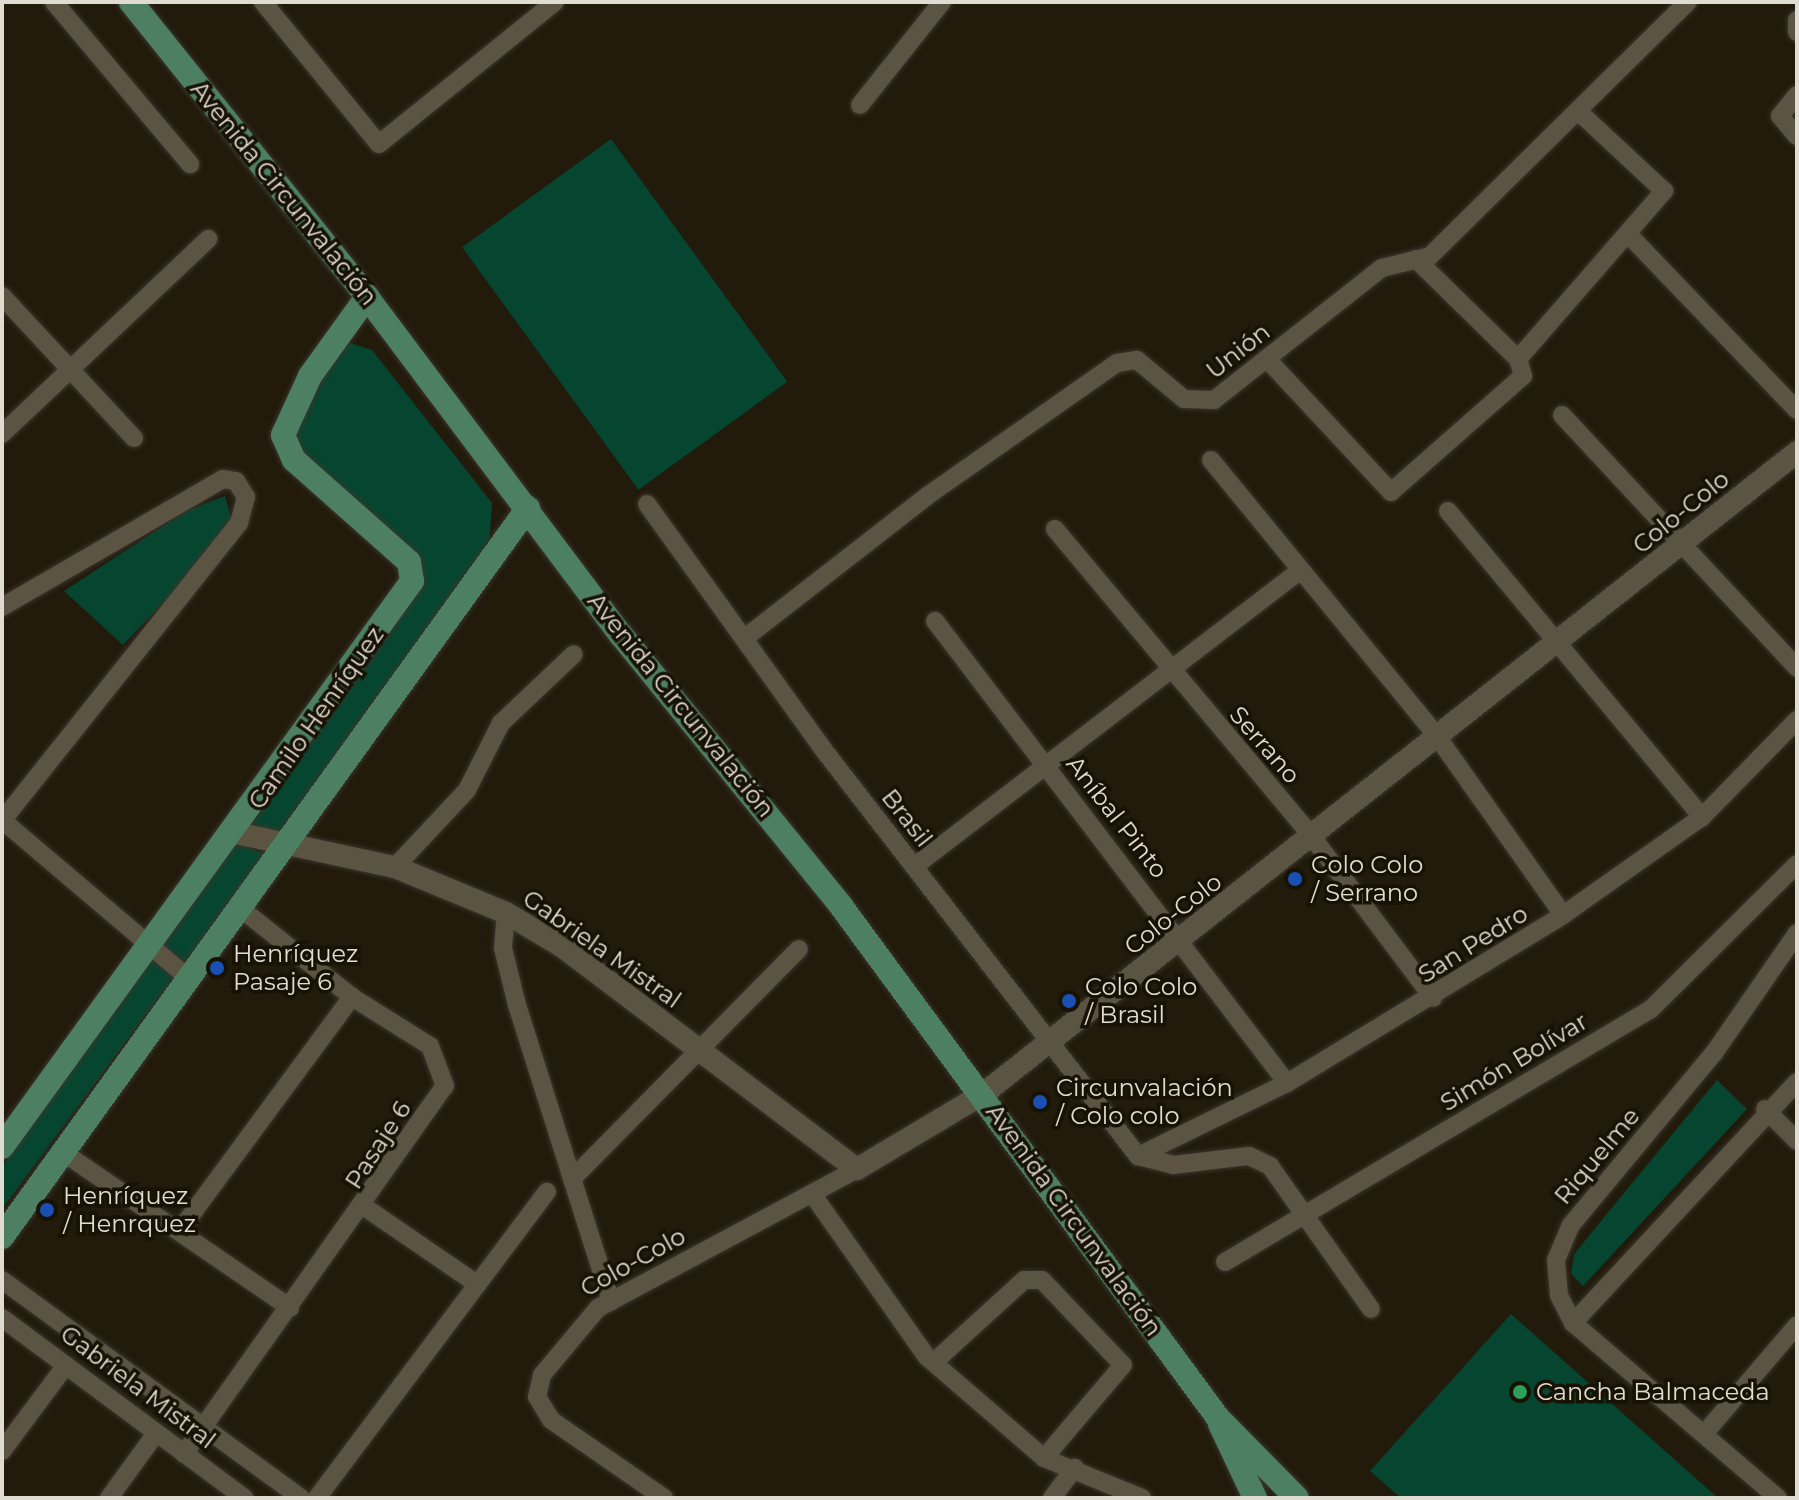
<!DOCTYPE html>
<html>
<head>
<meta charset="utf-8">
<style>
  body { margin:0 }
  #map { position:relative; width:1799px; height:1500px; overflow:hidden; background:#221b0b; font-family:Montserrat,sans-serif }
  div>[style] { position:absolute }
  .green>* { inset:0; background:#064630; transform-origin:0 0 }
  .roads { filter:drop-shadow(0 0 2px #3a352e) drop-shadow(0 0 2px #3a352e) }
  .minor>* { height:18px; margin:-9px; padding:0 9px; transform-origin:9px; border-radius:9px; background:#5b5442 }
  .tertiary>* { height:22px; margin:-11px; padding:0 11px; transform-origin:11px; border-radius:11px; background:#5b5442 }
  .primary>* { height:24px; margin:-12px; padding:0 12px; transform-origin:12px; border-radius:12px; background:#4d7f62 }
  .dots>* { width:22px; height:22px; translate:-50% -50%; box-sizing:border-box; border:4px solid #181204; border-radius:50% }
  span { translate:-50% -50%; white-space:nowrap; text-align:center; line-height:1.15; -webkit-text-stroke:7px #181204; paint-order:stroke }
  .street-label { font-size:24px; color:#e0dcd2 }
  .poi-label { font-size:24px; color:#e0dcd2 }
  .left { translate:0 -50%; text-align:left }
  .frame { position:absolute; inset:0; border:4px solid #e0dcd2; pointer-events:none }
</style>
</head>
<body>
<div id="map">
  <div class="green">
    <i style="left:611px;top:139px;width:300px;height:184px;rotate:54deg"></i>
    <i style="clip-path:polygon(344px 341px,372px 350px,492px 503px,489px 548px,279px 840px,244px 831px,418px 581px,297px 457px,288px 435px)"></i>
    <i style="clip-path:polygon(225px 496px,234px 529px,123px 645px,64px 591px,186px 511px)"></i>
    <i style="clip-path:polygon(237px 843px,265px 854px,2px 1209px,2px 1166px)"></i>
    <i style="clip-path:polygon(1717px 1080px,1747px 1109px,1583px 1286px,1571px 1274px,1574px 1254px)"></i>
    <i style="clip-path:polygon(1511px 1314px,1718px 1498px,1401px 1498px,1370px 1471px)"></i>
  </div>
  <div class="roads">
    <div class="minor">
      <i style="left:54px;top:2px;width:212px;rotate:50deg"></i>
      <i style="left:263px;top:2px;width:183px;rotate:50.8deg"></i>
      <i style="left:379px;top:144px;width:226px;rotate:-38.9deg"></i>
      <i style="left:1797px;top:20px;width:12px;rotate:90deg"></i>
      <i style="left:1797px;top:95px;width:27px;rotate:129deg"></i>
      <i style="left:1780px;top:116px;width:26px;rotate:50deg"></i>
      <i style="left:860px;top:105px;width:132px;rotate:-51.5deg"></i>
      <i style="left:1628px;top:234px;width:244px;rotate:46.2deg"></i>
      <i style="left:2px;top:296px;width:194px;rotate:47.1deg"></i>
      <i style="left:1267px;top:359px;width:182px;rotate:47deg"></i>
      <i style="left:1391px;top:492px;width:176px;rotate:-41.3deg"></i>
      <i style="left:1523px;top:376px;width:18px;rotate:-106deg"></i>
      <i style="left:1518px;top:359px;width:143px;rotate:-135.6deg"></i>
      <i style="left:1518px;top:359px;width:223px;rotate:-49deg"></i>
      <i style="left:1664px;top:191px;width:117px;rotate:-137.1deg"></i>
      <i style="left:1562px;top:415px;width:345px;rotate:47.1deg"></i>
      <i style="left:2px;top:434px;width:284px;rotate:-43.4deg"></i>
      <i style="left:1211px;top:460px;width:360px;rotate:50.7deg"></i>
      <i style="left:1439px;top:739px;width:215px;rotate:54.8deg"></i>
      <i style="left:647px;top:504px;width:302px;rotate:54.3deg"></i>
      <i style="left:823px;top:749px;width:515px;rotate:52.26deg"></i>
      <i style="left:1138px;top:1156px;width:36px;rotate:14deg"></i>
      <i style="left:1173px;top:1165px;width:77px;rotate:-6.8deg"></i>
      <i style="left:1249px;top:1156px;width:23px;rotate:25deg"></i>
      <i style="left:1270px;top:1166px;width:175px;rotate:54.8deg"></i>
      <i style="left:1448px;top:511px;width:398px;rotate:50.3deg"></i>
      <i style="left:1055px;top:529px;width:403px;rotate:50.1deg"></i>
      <i style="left:1313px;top:838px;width:200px;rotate:53.1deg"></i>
      <i style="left:2px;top:607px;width:255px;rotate:-30.1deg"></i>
      <i style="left:223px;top:479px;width:13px;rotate:9deg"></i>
      <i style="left:236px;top:481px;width:19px;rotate:58deg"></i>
      <i style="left:246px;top:497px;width:27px;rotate:105deg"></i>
      <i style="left:239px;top:523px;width:381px;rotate:128.5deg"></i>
      <i style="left:935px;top:621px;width:581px;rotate:52.7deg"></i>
      <i style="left:746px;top:637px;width:229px;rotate:-37.9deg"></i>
      <i style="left:927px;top:496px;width:232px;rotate:-35deg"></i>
      <i style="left:1117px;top:363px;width:20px;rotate:-9deg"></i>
      <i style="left:1137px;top:360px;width:61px;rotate:39.7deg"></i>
      <i style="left:1184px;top:399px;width:30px;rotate:2deg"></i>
      <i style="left:1214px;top:400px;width:214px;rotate:-38.2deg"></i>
      <i style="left:1382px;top:268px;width:49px;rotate:-14deg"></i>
      <i style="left:1430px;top:256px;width:362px;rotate:-44.6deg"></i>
      <i style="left:2px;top:820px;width:244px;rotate:40.3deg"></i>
      <i style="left:915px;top:866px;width:486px;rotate:-37.5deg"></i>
      <i style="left:395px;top:867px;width:105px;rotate:-46.9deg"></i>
      <i style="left:467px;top:790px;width:75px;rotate:-63.1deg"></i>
      <i style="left:501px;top:723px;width:100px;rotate:-43.4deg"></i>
      <i style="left:506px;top:913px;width:35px;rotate:95deg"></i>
      <i style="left:503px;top:948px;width:59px;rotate:76.2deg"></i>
      <i style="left:517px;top:1005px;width:311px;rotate:72.4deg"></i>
      <i style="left:1765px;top:1109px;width:45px;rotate:45deg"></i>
      <i style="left:64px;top:1153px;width:274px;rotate:34.4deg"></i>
      <i style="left:1138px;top:1156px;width:166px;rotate:-26.1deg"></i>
      <i style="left:1287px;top:1083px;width:323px;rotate:-31.3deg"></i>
      <i style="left:1563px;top:915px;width:170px;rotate:-35.2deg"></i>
      <i style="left:1702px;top:817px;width:136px;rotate:-45.6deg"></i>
      <i style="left:572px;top:1179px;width:323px;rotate:-45.4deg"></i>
      <i style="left:813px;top:1195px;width:198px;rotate:54.9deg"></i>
      <i style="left:927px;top:1357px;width:155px;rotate:40.8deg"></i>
      <i style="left:1044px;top:1458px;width:106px;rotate:22.2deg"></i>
      <i style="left:366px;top:1208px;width:135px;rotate:34.4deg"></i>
      <i style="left:180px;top:1230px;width:290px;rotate:-53.6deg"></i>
      <i style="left:1225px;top:1262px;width:494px;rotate:-30.7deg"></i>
      <i style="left:1650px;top:1010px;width:207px;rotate:-44.8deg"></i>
      <i style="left:2px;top:1280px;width:370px;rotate:36.1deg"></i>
      <i style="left:2px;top:1318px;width:302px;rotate:36.6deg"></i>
      <i style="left:1573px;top:1323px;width:329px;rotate:-47.1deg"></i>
      <i style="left:934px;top:1362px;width:122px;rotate:-42.3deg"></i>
      <i style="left:1024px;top:1280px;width:18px"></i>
      <i style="left:1042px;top:1280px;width:117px;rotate:46.4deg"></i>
      <i style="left:1123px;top:1365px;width:122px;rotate:130.3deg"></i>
      <i style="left:1704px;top:1434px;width:143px;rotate:-49.5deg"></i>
      <i style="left:2px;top:1451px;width:107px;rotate:-53.3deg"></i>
      <i style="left:184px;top:1454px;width:451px;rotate:-54.7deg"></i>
      <i style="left:445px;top:1086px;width:43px;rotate:-110.6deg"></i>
      <i style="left:430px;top:1046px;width:92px;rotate:-147.9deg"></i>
      <i style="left:352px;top:997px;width:143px;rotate:-141.5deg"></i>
      <i style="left:109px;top:1498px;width:80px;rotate:-54.1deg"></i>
      <i style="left:317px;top:1498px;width:383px;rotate:-53.1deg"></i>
      <i style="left:664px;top:1498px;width:137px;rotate:-145.4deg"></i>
      <i style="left:551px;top:1420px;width:27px;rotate:-121deg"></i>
      <i style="left:537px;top:1397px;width:23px;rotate:-77deg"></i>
      <i style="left:542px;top:1375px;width:87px;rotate:-50.1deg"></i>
      <i style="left:598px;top:1308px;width:294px;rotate:-28.2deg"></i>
      <i style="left:1052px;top:1498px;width:38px;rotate:-53deg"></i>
      <i style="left:1778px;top:1498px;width:270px;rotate:-139.5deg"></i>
      <i style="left:1573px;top:1323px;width:31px;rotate:-117deg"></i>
      <i style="left:1559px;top:1295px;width:35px;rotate:-95deg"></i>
      <i style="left:1556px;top:1260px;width:38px;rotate:-67deg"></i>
      <i style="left:1571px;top:1225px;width:224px;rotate:-50.3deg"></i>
      <i style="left:1714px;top:1053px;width:146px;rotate:-55.3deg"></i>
    </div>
    <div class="tertiary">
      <i style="left:236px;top:833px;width:163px;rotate:12.1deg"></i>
      <i style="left:395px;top:867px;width:120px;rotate:22.5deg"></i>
      <i style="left:506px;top:913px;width:66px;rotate:30.8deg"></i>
      <i style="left:563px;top:947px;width:368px;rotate:37.1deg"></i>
      <i style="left:857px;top:1169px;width:147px;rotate:-30.8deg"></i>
      <i style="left:983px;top:1094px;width:1037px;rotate:-38.26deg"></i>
    </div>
    <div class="primary">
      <i style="left:131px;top:2px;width:378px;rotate:51.3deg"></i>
      <i style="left:367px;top:297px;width:423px;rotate:53.1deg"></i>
      <i style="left:621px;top:635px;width:349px;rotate:50.9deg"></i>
      <i style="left:841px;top:906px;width:636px;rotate:53.63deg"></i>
      <i style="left:1218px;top:1418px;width:112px;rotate:45.4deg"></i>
      <i style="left:2px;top:1147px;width:699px;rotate:-54.08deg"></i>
      <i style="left:412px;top:581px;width:19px;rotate:-99deg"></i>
      <i style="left:409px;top:562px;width:154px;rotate:-138.4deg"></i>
      <i style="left:294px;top:460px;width:27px;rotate:-114deg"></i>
      <i style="left:283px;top:435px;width:65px;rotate:-65.4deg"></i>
      <i style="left:310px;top:376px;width:97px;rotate:-54.2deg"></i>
      <i style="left:2px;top:1237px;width:899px;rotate:-54.19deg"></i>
      <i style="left:1220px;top:1424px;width:82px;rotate:64.7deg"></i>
    </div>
  </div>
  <div class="dots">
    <i style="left:1295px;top:879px;background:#1a4fb4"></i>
    <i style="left:217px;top:968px;background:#1a4fb4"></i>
    <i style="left:1069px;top:1001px;background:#1a4fb4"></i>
    <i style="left:1040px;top:1102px;background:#1a4fb4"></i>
    <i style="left:47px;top:1210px;background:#1a4fb4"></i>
    <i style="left:1520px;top:1392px;background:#2e9e5b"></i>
  </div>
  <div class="street-label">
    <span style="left:284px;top:193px;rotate:51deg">Avenida Circunvalación</span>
    <span style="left:1238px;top:351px;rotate:-38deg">Unión</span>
    <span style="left:1681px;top:512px;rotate:-39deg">Colo-Colo</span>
    <span style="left:681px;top:705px;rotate:51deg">Avenida Circunvalación</span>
    <span style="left:316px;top:718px;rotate:-55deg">Camilo Henríquez</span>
    <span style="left:1265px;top:745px;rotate:49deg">Serrano</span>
    <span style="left:1117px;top:817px;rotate:52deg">Aníbal Pinto</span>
    <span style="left:907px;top:818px;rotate:52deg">Brasil</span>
    <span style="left:1173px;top:914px;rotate:-38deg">Colo-Colo</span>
    <span style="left:1473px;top:944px;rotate:-32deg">San Pedro</span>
    <span style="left:602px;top:949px;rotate:35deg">Gabriela Mistral</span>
    <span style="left:1514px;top:1062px;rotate:-31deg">Simón Bolívar</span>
    <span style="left:378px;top:1145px;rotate:-57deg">Pasaje 6</span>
    <span style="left:1597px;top:1156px;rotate:-50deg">Riquelme</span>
    <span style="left:1074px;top:1220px;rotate:54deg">Avenida Circunvalación</span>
    <span style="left:633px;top:1262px;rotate:-29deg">Colo-Colo</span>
    <span style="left:138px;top:1387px;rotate:37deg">Gabriela Mistral</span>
  </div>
  <div class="poi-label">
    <span class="left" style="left:1311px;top:879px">Colo Colo<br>/ Serrano</span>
    <span class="left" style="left:233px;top:968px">Henríquez<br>Pasaje 6</span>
    <span class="left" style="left:1085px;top:1001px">Colo Colo<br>/ Brasil</span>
    <span class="left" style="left:1056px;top:1102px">Circunvalación<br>/ Colo colo</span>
    <span class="left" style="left:63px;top:1210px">Henríquez<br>/ Henrquez</span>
    <span class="left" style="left:1536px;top:1392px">Cancha Balmaceda</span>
  </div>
  <div class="frame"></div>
</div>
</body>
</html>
